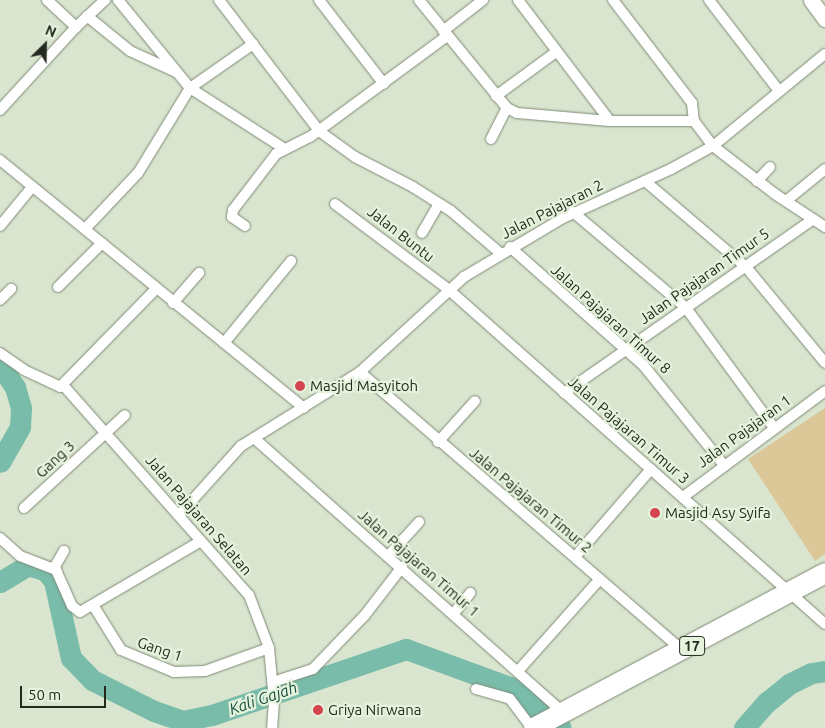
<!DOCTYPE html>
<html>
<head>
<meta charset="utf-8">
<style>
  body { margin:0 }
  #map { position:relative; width:825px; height:728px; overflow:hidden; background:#d9e5cf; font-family:Ubuntu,sans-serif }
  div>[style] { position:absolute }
  .green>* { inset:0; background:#dcc798 }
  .river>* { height:21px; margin:-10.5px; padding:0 10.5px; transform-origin:10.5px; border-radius:10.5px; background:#78bca9 }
  .roads { filter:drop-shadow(0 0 1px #808b77) drop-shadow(0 0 1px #808b77) }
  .street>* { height:10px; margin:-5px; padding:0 5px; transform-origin:5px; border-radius:5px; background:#fff }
  .secondary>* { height:15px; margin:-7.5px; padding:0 7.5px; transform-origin:7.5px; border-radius:7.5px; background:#fff }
  .highway>* { height:20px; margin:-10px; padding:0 10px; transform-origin:10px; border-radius:10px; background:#fff }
  .dots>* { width:14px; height:14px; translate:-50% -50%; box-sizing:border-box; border:2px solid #e6f3dc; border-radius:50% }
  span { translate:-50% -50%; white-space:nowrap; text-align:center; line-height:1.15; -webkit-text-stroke:4.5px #e6f3dc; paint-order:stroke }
  .shield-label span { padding:1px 4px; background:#e6f3dc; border:1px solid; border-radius:4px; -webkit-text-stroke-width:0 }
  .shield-label { font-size:14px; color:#252a21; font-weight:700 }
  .street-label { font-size:15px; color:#252a21 }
  .poi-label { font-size:15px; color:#252a21 }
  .left { translate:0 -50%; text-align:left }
  .water-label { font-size:16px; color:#164f42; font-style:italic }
  .north { position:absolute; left:20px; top:20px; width:50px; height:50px; -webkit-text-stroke:4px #e6f3dc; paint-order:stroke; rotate:23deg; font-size:14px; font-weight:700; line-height:20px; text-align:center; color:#252a21 }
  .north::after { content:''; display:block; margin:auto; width:18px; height:22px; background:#252a21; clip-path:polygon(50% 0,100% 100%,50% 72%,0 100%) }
  .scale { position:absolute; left:20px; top:686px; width:86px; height:22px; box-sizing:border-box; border:2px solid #252a21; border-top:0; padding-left:6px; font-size:15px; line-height:18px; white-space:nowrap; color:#252a21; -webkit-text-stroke:4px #e6f3dc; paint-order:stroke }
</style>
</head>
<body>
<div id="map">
  <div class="green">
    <i style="clip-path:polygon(825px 408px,825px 554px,815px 561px,748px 459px)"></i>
  </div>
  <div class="river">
    <i style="left:0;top:365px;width:27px;rotate:56deg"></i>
    <i style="left:15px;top:387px;width:22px;rotate:74deg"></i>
    <i style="left:21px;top:408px;width:19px;rotate:93deg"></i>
    <i style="left:20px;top:427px;width:40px;rotate:119.7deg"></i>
    <i style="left:0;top:582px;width:33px;rotate:-31deg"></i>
    <i style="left:28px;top:565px;width:19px;rotate:18deg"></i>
    <i style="left:46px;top:571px;width:13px;rotate:51deg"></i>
    <i style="left:54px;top:581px;width:79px;rotate:77.6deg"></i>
    <i style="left:71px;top:658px;width:30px;rotate:46deg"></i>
    <i style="left:92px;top:680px;width:69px;rotate:26.6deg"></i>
    <i style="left:154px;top:711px;width:31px;rotate:19deg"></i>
    <i style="left:183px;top:721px;width:30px;rotate:-12deg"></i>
    <i style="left:212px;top:715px;width:205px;rotate:-18.8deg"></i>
    <i style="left:406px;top:649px;width:111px;rotate:20.1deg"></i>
    <i style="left:510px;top:687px;width:65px;rotate:38.8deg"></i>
    <i style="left:744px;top:728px;width:35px;rotate:-49deg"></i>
    <i style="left:767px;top:702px;width:28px;rotate:-39deg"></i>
    <i style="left:789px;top:684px;width:25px;rotate:-26deg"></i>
    <i style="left:812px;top:673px;width:13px;rotate:-9deg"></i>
  </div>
  <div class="roads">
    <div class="street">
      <i style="left:47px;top:0;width:40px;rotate:43deg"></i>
      <i style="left:118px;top:0;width:114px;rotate:50.7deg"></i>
      <i style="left:190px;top:88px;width:77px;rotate:-34.9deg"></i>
      <i style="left:219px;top:0;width:165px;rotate:52.6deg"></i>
      <i style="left:319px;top:131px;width:44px;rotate:35.8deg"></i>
      <i style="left:355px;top:157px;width:65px;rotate:27.3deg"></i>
      <i style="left:413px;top:187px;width:45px;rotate:32.3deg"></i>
      <i style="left:451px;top:211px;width:65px;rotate:40.6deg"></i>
      <i style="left:319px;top:0;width:106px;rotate:52.3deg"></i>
      <i style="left:419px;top:0;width:139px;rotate:50.8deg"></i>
      <i style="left:507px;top:108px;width:11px;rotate:27deg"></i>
      <i style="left:517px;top:113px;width:93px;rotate:4.9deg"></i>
      <i style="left:518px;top:0;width:152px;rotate:52.8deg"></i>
      <i style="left:610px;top:121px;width:84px"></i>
      <i style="left:613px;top:0;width:130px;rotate:52.5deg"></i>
      <i style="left:692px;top:103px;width:18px;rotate:84deg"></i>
      <i style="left:709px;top:0;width:115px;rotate:52.4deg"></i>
      <i style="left:87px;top:16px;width:55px;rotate:39.1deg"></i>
      <i style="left:130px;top:51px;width:51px;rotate:24.5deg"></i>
      <i style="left:443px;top:31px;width:51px;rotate:-37.8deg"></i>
      <i style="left:496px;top:96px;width:74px;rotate:-36.3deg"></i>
      <i style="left:0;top:110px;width:113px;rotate:-47.5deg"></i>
      <i style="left:76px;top:27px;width:40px;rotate:-43deg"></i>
      <i style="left:694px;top:121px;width:31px;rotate:53deg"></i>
      <i style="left:713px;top:146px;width:78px;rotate:37.7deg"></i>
      <i style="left:775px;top:194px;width:60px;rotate:33.4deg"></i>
      <i style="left:491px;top:139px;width:35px;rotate:-63deg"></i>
      <i style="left:0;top:160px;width:392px;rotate:39.2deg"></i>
      <i style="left:645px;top:181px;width:133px;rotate:40.4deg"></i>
      <i style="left:746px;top:267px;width:124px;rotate:50.5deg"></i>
      <i style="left:757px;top:181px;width:19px;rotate:-47deg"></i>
      <i style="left:786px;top:201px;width:50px;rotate:-39.4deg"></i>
      <i style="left:335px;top:204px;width:141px;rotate:37deg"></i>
      <i style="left:448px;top:289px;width:504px;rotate:41.62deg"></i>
      <i style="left:573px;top:212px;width:148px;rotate:40.3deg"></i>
      <i style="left:686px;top:308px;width:149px;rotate:53.7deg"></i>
      <i style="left:0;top:226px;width:50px;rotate:-50.6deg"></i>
      <i style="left:245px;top:226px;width:16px;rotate:-145deg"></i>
      <i style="left:232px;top:217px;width:7px;rotate:-82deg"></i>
      <i style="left:233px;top:210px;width:71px;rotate:-52.5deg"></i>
      <i style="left:276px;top:154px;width:38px;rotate:-27deg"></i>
      <i style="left:310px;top:137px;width:170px;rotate:-36.4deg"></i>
      <i style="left:85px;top:229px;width:77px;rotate:-46.6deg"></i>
      <i style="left:138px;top:173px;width:100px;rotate:-58.5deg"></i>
      <i style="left:190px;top:88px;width:111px;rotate:32.8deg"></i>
      <i style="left:422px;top:233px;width:34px;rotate:-60deg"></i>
      <i style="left:510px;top:247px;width:179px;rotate:41.6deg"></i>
      <i style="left:644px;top:366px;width:127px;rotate:51.1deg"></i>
      <i style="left:58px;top:287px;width:62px;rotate:-45deg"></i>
      <i style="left:0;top:300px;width:16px;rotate:-45deg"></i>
      <i style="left:173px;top:303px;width:40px;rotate:-49deg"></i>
      <i style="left:224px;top:343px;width:106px;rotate:-50.7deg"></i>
      <i style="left:0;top:353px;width:29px;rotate:35deg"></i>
      <i style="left:24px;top:370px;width:40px;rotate:25deg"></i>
      <i style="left:60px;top:387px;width:137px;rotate:-45.6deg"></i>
      <i style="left:360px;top:372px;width:425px;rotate:40.8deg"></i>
      <i style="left:63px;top:385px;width:281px;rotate:48.5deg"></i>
      <i style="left:249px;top:595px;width:57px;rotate:69.3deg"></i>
      <i style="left:269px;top:648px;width:53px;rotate:84.6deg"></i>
      <i style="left:274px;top:701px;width:27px;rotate:94deg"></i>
      <i style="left:564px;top:393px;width:304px;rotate:-34.9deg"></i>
      <i style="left:254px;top:438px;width:412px;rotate:41.6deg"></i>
      <i style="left:438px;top:442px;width:55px;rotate:-47.9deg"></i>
      <i style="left:683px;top:497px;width:177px;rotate:-36.7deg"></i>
      <i style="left:24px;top:508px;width:137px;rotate:-42.6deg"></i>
      <i style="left:179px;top:515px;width:93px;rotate:-48.1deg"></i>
      <i style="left:241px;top:446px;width:140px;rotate:-31.9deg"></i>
      <i style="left:360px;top:372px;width:141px;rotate:-42.4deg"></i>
      <i style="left:464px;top:277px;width:115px;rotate:-30.8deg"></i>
      <i style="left:563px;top:218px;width:119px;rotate:-24.4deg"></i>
      <i style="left:671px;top:169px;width:48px;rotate:-28.7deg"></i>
      <i style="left:713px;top:146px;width:145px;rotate:-39.4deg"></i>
      <i style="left:0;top:538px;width:27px;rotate:42deg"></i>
      <i style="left:20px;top:556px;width:39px;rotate:21deg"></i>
      <i style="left:56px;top:570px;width:39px;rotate:66deg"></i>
      <i style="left:72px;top:606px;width:10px;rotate:37deg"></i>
      <i style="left:80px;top:612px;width:140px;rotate:-30.4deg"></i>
      <i style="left:388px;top:556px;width:46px;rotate:-47.6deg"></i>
      <i style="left:575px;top:557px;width:116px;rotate:-49.2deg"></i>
      <i style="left:54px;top:568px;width:20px;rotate:-60deg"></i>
      <i style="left:93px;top:605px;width:53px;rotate:58.1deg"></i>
      <i style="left:121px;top:650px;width:57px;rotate:22.5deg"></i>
      <i style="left:174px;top:672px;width:31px;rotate:-2deg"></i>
      <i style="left:205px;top:671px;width:68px;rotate:-19.8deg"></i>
      <i style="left:454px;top:613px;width:26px;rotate:-51deg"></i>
      <i style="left:518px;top:671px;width:123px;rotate:-48.3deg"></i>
      <i style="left:273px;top:682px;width:42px;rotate:-18deg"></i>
      <i style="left:313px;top:669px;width:75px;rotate:-46.1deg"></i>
      <i style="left:365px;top:615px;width:61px;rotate:-52.4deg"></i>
      <i style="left:476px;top:689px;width:35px;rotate:16deg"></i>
      <i style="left:510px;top:699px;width:36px;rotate:53deg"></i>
    </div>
    <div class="secondary">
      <i style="left:811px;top:0;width:24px;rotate:54deg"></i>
    </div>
    <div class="highway">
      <i style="left:534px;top:728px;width:330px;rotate:-28deg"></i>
    </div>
  </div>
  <div class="dots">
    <i style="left:300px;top:386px;background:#d5454f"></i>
    <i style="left:655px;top:513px;background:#d5454f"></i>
    <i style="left:318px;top:710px;background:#d5454f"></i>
  </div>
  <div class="shield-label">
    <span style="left:692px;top:646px">17</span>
  </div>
  <div class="street-label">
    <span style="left:552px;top:209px;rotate:-27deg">Jalan Pajajaran 2</span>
    <span style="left:401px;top:234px;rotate:38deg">Jalan Buntu</span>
    <span style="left:704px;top:276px;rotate:-35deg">Jalan Pajajaran Timur 5</span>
    <span style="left:611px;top:319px;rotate:42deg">Jalan Pajajaran Timur 8</span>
    <span style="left:629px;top:430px;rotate:41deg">Jalan Pajajaran Timur 3</span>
    <span style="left:744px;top:431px;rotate:-36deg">Jalan Pajajaran 1</span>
    <span style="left:55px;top:459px;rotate:-43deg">Gang 3</span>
    <span style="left:531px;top:500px;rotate:40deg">Jalan Pajajaran Timur 2</span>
    <span style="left:199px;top:515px;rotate:49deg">Jalan Pajajaran Selatan</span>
    <span style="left:419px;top:563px;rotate:41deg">Jalan Pajajaran Timur 1</span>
    <span style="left:160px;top:649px;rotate:19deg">Gang 1</span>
  </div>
  <div class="poi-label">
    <span class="left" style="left:310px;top:386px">Masjid Masyitoh</span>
    <span class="left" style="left:665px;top:513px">Masjid Asy Syifa</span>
    <span class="left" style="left:328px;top:710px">Griya Nirwana</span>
  </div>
  <div class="water-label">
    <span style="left:263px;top:698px;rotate:-19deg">Kali Gajah</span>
  </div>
  <div class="north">N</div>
  <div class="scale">50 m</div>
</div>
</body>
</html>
